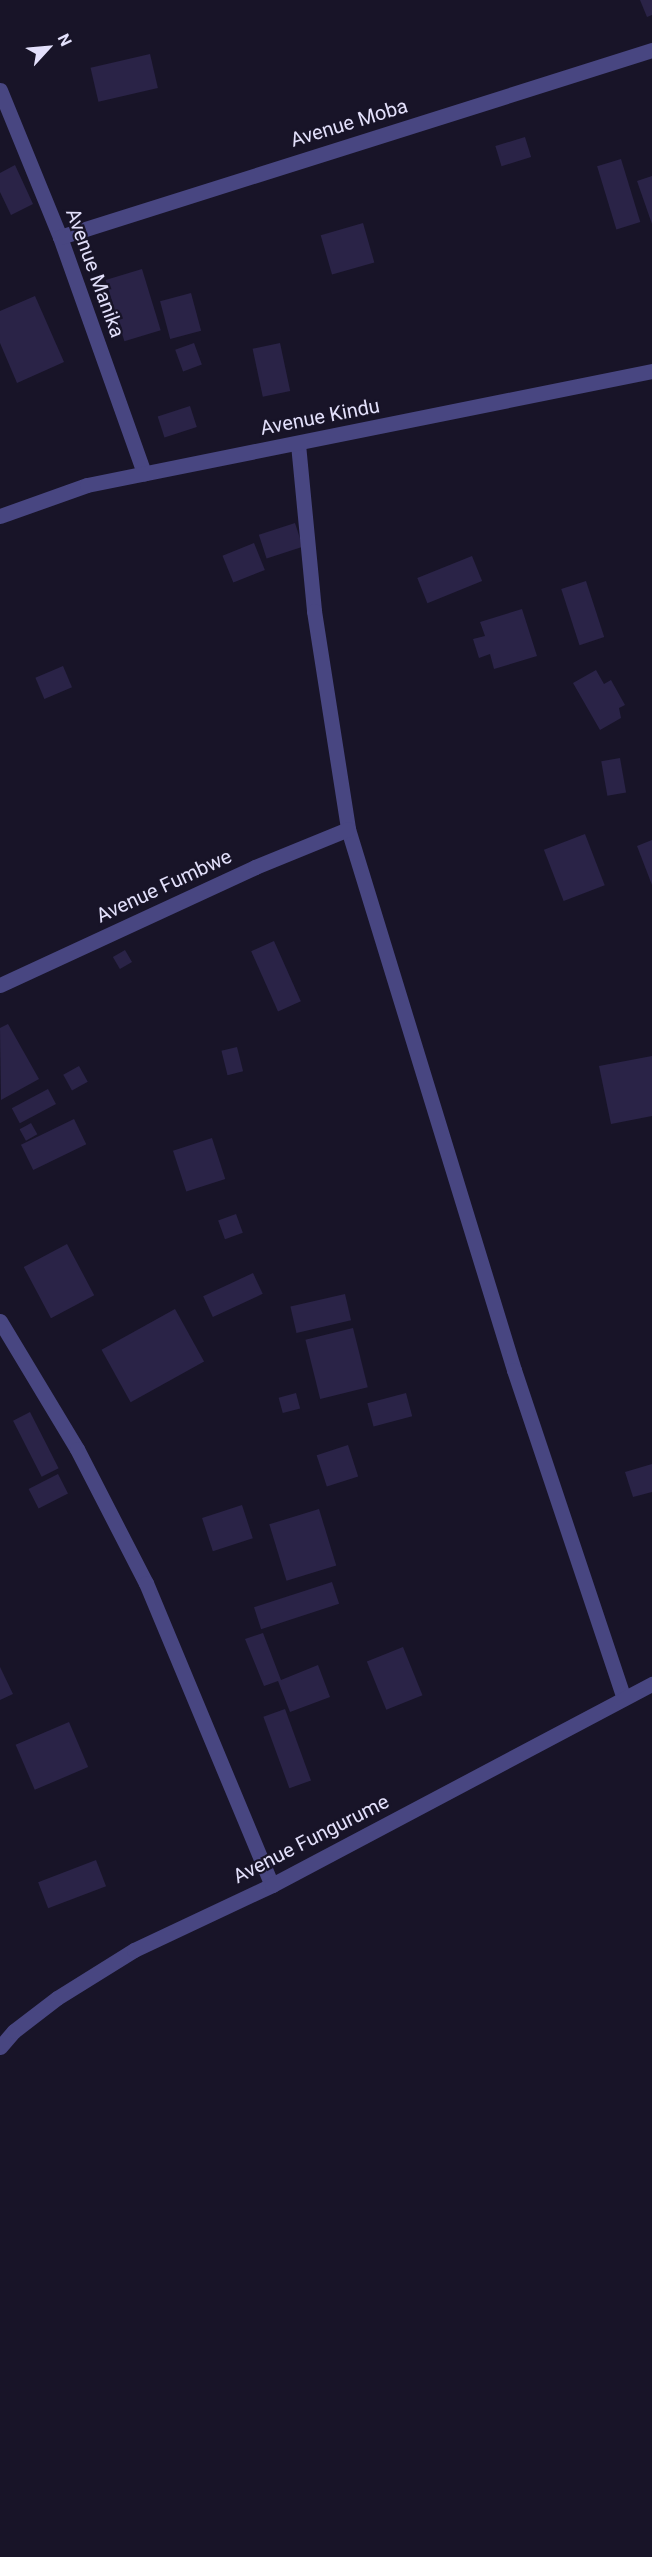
<!DOCTYPE html>
<html>
<head>
<meta charset="utf-8">
<style>
  body { margin:0 }
  #map { position:relative; width:652px; height:2557px; overflow:hidden; background:#181428; font-family:Roboto,sans-serif }
  div>[style] { position:absolute }
  .building>* { inset:0; background:#2a2347; transform-origin:0 0 }
  .minor>* { height:15px; margin:-7.5px; padding:0 7.5px; transform-origin:7.5px; border-radius:7.5px; background:#484681 }
  span { translate:-50% -50%; white-space:nowrap; text-align:center; line-height:1.15; -webkit-text-stroke:4.5px #181428; paint-order:stroke }
  .street-label { font-size:20px; color:#e3e0fb }
  .north { position:absolute; left:18px; top:18px; width:60px; height:60px; -webkit-text-stroke:4px #181428; paint-order:stroke; rotate:64deg; font-size:16px; font-weight:700; line-height:24px; text-align:center; color:#e3e0fb }
  .north::after { content:''; display:block; margin:auto; width:21px; height:27px; background:#e3e0fb; clip-path:polygon(50% 0,100% 100%,50% 72%,0 100%) }
</style>
</head>
<body>
<div id="map">
  <div class="building">
    <i style="clip-path:polygon(640px 0,652px 0,652px 15px,647px 17px)"></i>
    <i style="left:150px;top:54px;width:35px;height:61px;rotate:77deg"></i>
    <i style="left:525px;top:137px;width:21px;height:31px;rotate:73deg"></i>
    <i style="left:621px;top:159px;width:66px;height:25px;rotate:73deg"></i>
    <i style="clip-path:polygon(15px 165px,33px 204px,11px 215px,0 192px,0 173px)"></i>
    <i style="clip-path:polygon(652px 176px,652px 224px,637px 181px)"></i>
    <i style="left:363px;top:223px;width:41px;height:44px;rotate:74deg"></i>
    <i style="left:142px;top:269px;width:64px;height:38px;rotate:73deg"></i>
    <i style="left:191px;top:293px;width:39px;height:32px;rotate:75deg"></i>
    <i style="clip-path:polygon(35px 296px,64px 362px,17px 383px,0 343px,0 311px)"></i>
    <i style="left:194px;top:343px;width:23px;height:20px;rotate:70deg"></i>
    <i style="left:280px;top:343px;width:49px;height:28px;rotate:78deg"></i>
    <i style="left:190px;top:406px;width:22px;height:34px;rotate:72deg"></i>
    <i style="left:295px;top:523px;width:25px;height:38px;rotate:72deg"></i>
    <i style="left:254px;top:543px;width:29px;height:34px;rotate:68deg"></i>
    <i style="left:472px;top:556px;width:27px;height:59px;rotate:68deg"></i>
    <i style="left:586px;top:581px;width:59px;height:26px;rotate:72deg"></i>
    <i style="clip-path:polygon(522px 609px,537px 656px,494px 669px,490px 654px,479px 658px,473px 639px,485px 636px,480px 622px)"></i>
    <i style="left:63px;top:666px;width:23px;height:30px;rotate:67deg"></i>
    <i style="clip-path:polygon(596px 670px,604px 684px,611px 680px,625px 705px,619px 708px,621px 718px,600px 730px,573px 683px)"></i>
    <i style="left:620px;top:758px;width:35px;height:19px;rotate:80deg"></i>
    <i style="left:585px;top:834px;width:55px;height:44px;rotate:69deg"></i>
    <i style="clip-path:polygon(652px 840px,652px 885px,637px 846px)"></i>
    <i style="left:274px;top:941px;width:66px;height:25px;rotate:66deg"></i>
    <i style="left:125px;top:950px;width:14px;height:14px;rotate:60deg"></i>
    <i style="clip-path:polygon(8px 1024px,39px 1079px,1px 1100px,0 1028px)"></i>
    <i style="left:237px;top:1047px;width:25px;height:16px;rotate:76deg"></i>
    <i style="clip-path:polygon(652px 1056px,652px 1116px,611px 1124px,599px 1066px)"></i>
    <i style="left:79px;top:1066px;width:18px;height:18px;rotate:61deg"></i>
    <i style="left:48px;top:1089px;width:17px;height:41px;rotate:62deg"></i>
    <i style="left:74px;top:1119px;width:28px;height:59px;rotate:64deg"></i>
    <i style="left:31px;top:1123px;width:13px;height:13px;rotate:61deg"></i>
    <i style="left:212px;top:1138px;width:43px;height:41px;rotate:72deg"></i>
    <i style="left:236px;top:1214px;width:20px;height:19px;rotate:70deg"></i>
    <i style="left:67px;top:1244px;width:58px;height:49px;rotate:62deg"></i>
    <i style="left:253px;top:1273px;width:23px;height:55px;rotate:65deg"></i>
    <i style="left:345px;top:1294px;width:27px;height:56px;rotate:77deg"></i>
    <i style="left:175px;top:1309px;width:60px;height:84px;rotate:61deg"></i>
    <i style="left:353px;top:1328px;width:61px;height:49px;rotate:76deg"></i>
    <i style="left:296px;top:1393px;width:16px;height:18px;rotate:75deg"></i>
    <i style="left:406px;top:1393px;width:24px;height:40px;rotate:75deg"></i>
    <i style="left:30px;top:1412px;width:63px;height:19px;rotate:63deg"></i>
    <i style="left:348px;top:1445px;width:33px;height:33px;rotate:72deg"></i>
    <i style="clip-path:polygon(652px 1464px,652px 1492px,633px 1497px,625px 1472px)"></i>
    <i style="left:58px;top:1474px;width:22px;height:33px;rotate:63deg"></i>
    <i style="left:242px;top:1505px;width:35px;height:42px;rotate:72deg"></i>
    <i style="left:319px;top:1509px;width:59px;height:52px;rotate:73deg"></i>
    <i style="left:332px;top:1582px;width:23px;height:82px;rotate:72deg"></i>
    <i style="clip-path:polygon(263px 1633px,281px 1680px,318px 1665px,330px 1697px,290px 1712px,278px 1681px,264px 1686px,245px 1639px)"></i>
    <i style="left:403px;top:1647px;width:52px;height:39px;rotate:68deg"></i>
    <i style="clip-path:polygon(0 1667px,13px 1694px,0 1700px)"></i>
    <i style="left:285px;top:1709px;width:76px;height:23px;rotate:70deg"></i>
    <i style="left:69px;top:1722px;width:49px;height:58px;rotate:67deg"></i>
    <i style="left:96px;top:1860px;width:28px;height:62px;rotate:69deg"></i>
  </div>
  <div class="minor">
    <i style="left:0;top:90px;width:159px;rotate:67.8deg"></i>
    <i style="left:60px;top:237px;width:251px;rotate:70.4deg"></i>
    <i style="left:60px;top:237px;width:621px;rotate:-17.53deg"></i>
    <i style="left:298px;top:444px;width:168px;rotate:84.5deg"></i>
    <i style="left:314px;top:611px;width:221px;rotate:81.1deg"></i>
    <i style="left:348px;top:829px;width:566px;rotate:72.94deg"></i>
    <i style="left:514px;top:1370px;width:346px;rotate:71.5deg"></i>
    <i style="left:0;top:516px;width:92px;rotate:-19.6deg"></i>
    <i style="left:87px;top:485px;width:576px;rotate:-11.41deg"></i>
    <i style="left:0;top:985px;width:281px;rotate:-24.8deg"></i>
    <i style="left:255px;top:867px;width:100px;rotate:-22.2deg"></i>
    <i style="left:0;top:1321px;width:149px;rotate:59deg"></i>
    <i style="left:77px;top:1449px;width:151px;rotate:62.8deg"></i>
    <i style="left:146px;top:1583px;width:327px;rotate:67.4deg"></i>
    <i style="left:0;top:2047px;width:21px;rotate:-49deg"></i>
    <i style="left:14px;top:2031px;width:54px;rotate:-37.5deg"></i>
    <i style="left:57px;top:1998px;width:91px;rotate:-31.9deg"></i>
    <i style="left:134px;top:1950px;width:153px;rotate:-25.2deg"></i>
    <i style="left:272px;top:1885px;width:430px;rotate:-27.9deg"></i>
  </div>
  <div class="street-label">
    <span style="left:349px;top:123px;rotate:-17deg">Avenue Moba</span>
    <span style="left:95px;top:273px;rotate:70deg">Avenue Manika</span>
    <span style="left:320px;top:417px;rotate:-11deg">Avenue Kindu</span>
    <span style="left:164px;top:886px;rotate:-25deg">Avenue Fumbwe</span>
    <span style="left:311px;top:1839px;rotate:-27deg">Avenue Fungurume</span>
  </div>
  <div class="north">N</div>
</div>
</body>
</html>
